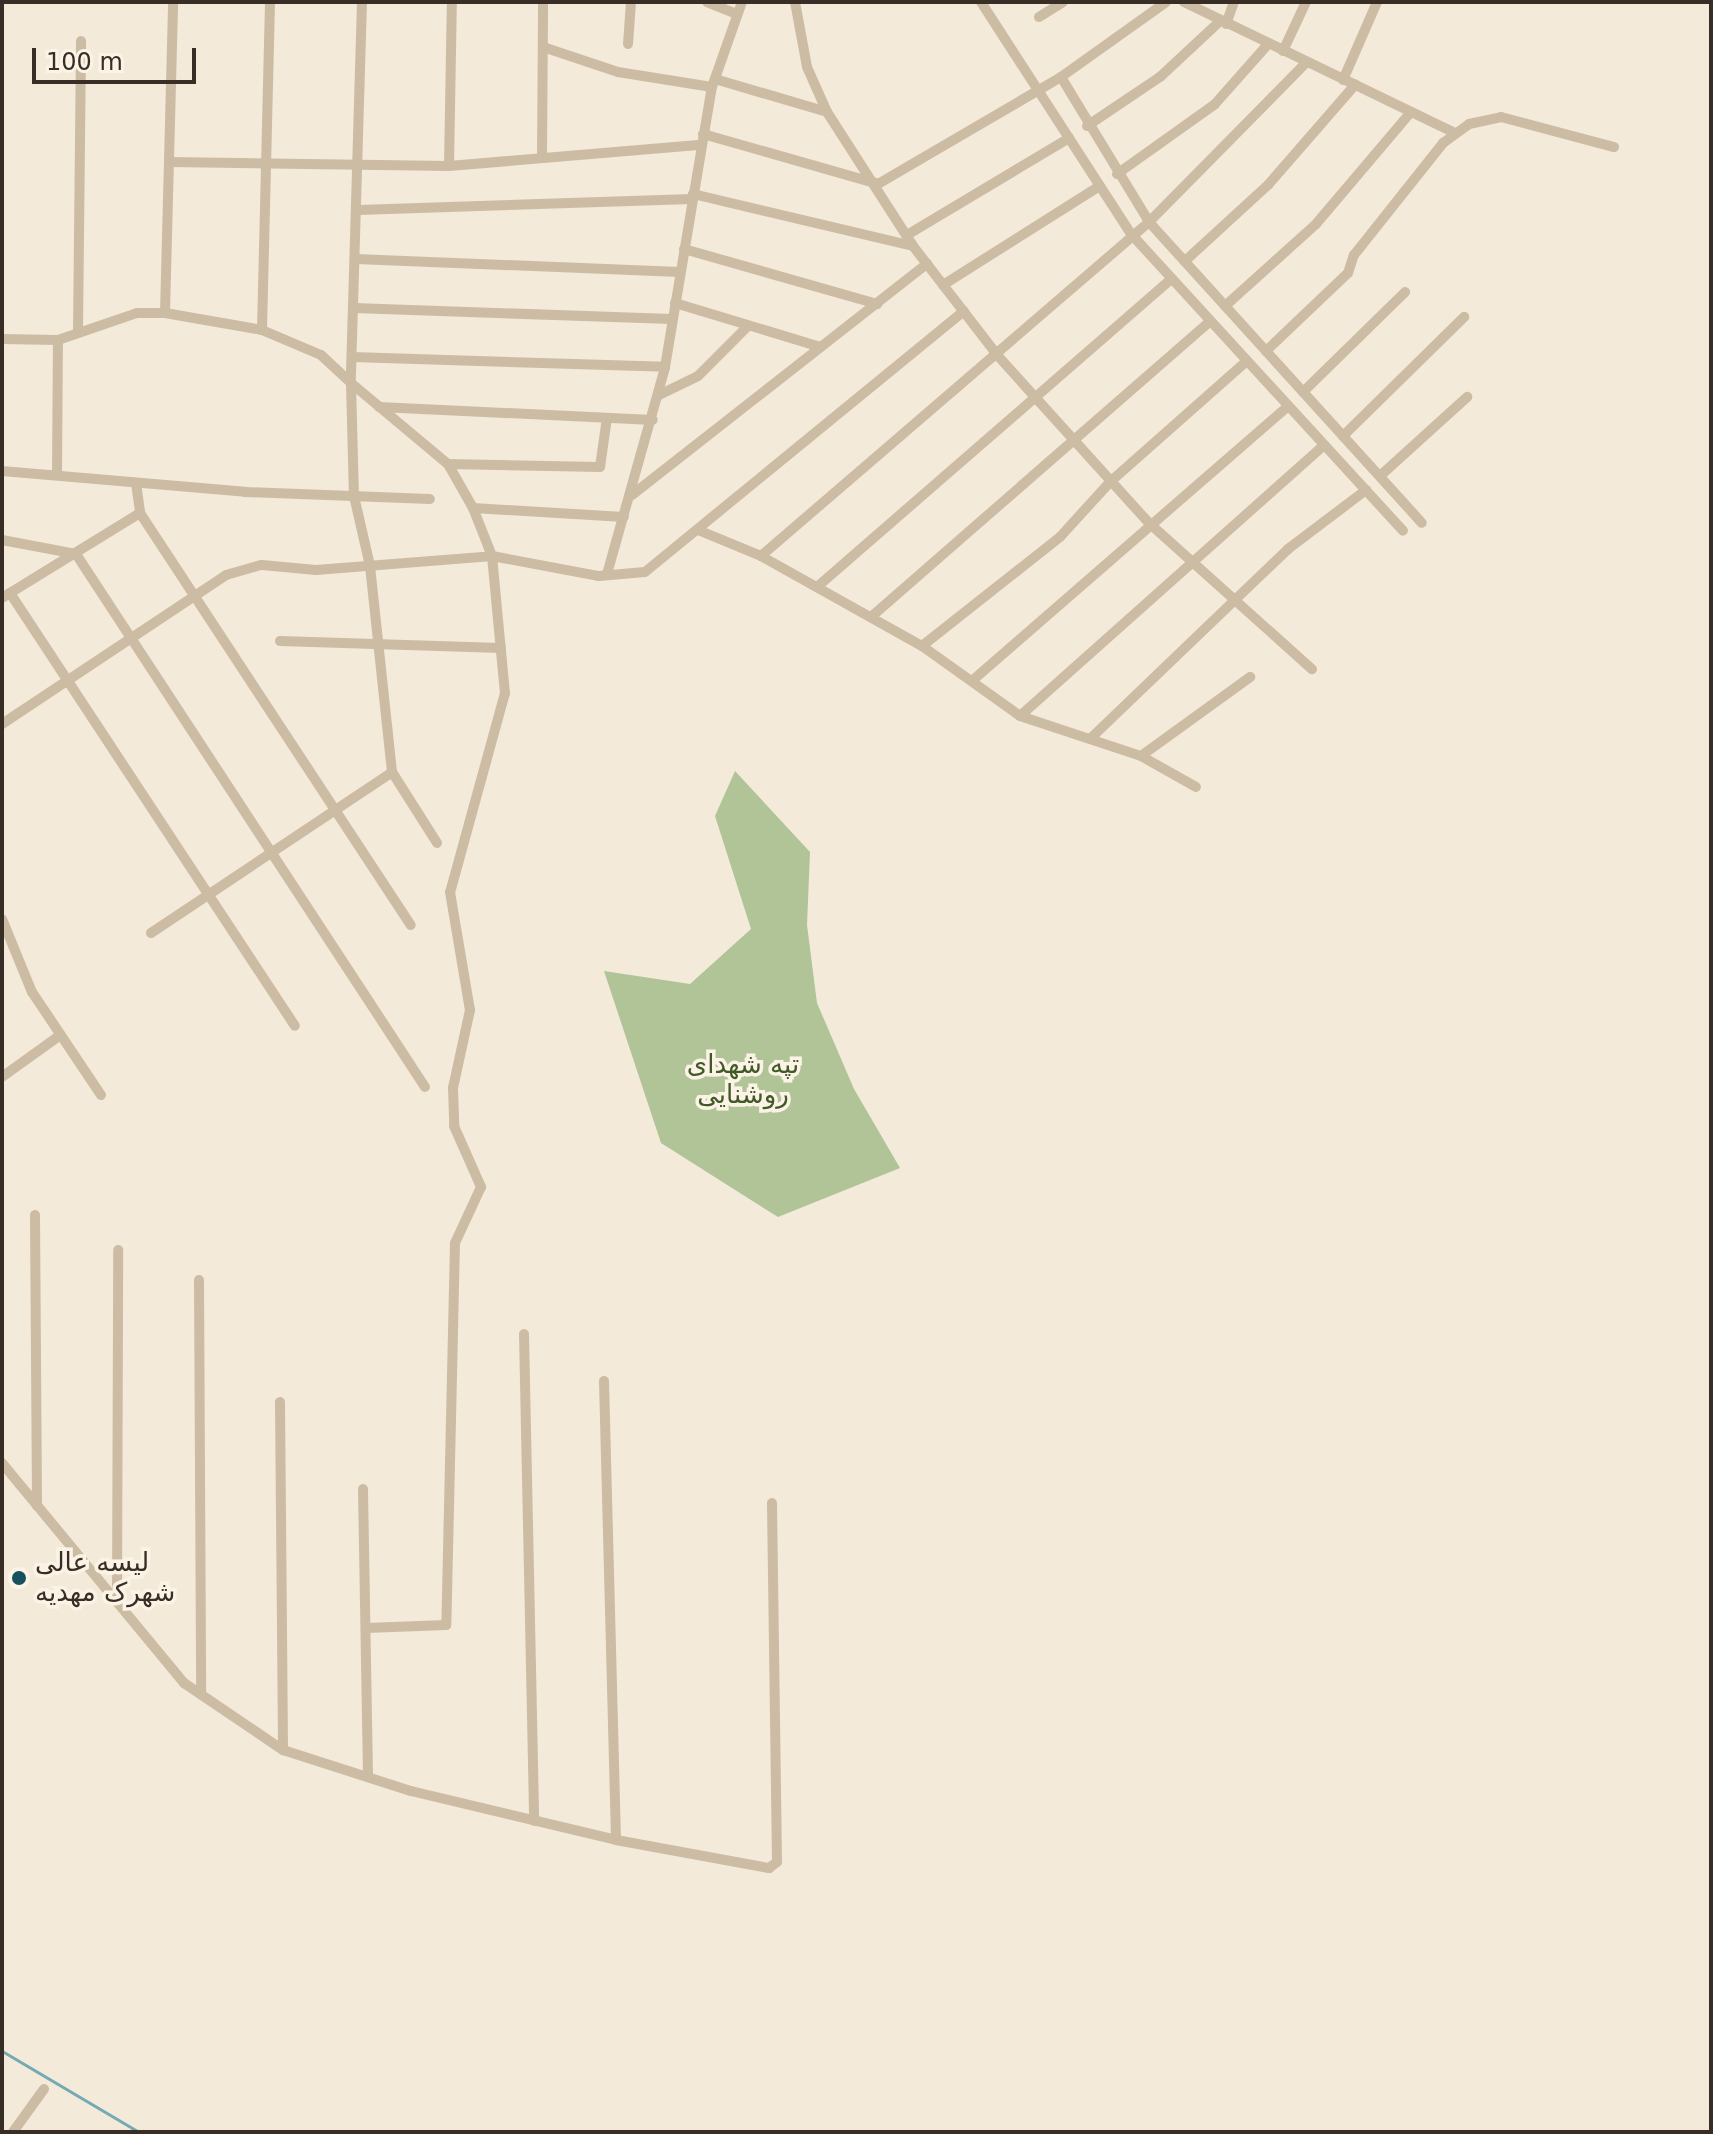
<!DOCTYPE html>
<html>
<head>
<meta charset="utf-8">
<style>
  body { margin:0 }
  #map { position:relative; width:1713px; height:2134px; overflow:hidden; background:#f4ead9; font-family:"DejaVu Sans","Noto Sans Arabic",sans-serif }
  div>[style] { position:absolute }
  .green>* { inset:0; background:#b0c498 }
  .stream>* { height:3px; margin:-1.5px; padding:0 1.5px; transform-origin:1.5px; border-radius:1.5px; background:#75aab4 }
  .minor>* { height:10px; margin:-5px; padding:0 5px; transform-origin:5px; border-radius:5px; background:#cdbca4 }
  .dots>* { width:22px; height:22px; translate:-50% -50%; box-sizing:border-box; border:4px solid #fbf4e6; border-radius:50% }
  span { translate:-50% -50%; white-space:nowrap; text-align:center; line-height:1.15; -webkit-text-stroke:7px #fbf4e6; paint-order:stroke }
  .park-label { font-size:26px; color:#415927 }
  .poi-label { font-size:26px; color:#382e26 }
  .left { translate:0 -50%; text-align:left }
  .frame { position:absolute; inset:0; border:4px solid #382e26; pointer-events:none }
  .scale { position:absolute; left:32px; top:48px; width:164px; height:36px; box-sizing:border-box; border:4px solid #382e26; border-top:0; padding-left:10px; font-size:24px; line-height:28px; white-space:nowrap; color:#382e26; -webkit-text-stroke:6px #fbf4e6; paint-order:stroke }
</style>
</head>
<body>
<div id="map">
  <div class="green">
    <i style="clip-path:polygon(735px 771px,810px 852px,807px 925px,817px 1003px,854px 1089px,900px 1168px,778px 1217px,661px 1143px,604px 971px,690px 984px,751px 929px,715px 816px)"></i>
  </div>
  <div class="stream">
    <i style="left:2px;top:2051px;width:159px;rotate:30.6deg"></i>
  </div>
  <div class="minor">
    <i style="left:362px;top:2px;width:381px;rotate:91.7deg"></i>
    <i style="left:351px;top:383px;width:126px;rotate:39.9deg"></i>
    <i style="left:448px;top:464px;width:51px;rotate:60.4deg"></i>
    <i style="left:473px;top:508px;width:52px;rotate:68.4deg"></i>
    <i style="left:492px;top:556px;width:138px;rotate:84.6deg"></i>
    <i style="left:505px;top:693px;width:206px;rotate:105.4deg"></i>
    <i style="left:450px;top:892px;width:120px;rotate:80.4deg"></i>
    <i style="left:470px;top:1010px;width:80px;rotate:102.3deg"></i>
    <i style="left:453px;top:1088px;width:38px;rotate:88deg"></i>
    <i style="left:454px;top:1126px;width:67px;rotate:66.1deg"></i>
    <i style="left:481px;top:1187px;width:62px;rotate:114.9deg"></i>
    <i style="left:455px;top:1243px;width:382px;rotate:91.3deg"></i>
    <i style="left:446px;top:1625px;width:80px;rotate:177.9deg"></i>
    <i style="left:707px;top:2px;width:31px;rotate:22deg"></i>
    <i style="left:795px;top:2px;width:66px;rotate:79.5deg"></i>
    <i style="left:807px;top:67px;width:49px;rotate:66deg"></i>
    <i style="left:827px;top:112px;width:159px;rotate:57.3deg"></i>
    <i style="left:913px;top:246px;width:139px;rotate:52.3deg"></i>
    <i style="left:998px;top:356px;width:225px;rotate:47.9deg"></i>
    <i style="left:1149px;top:523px;width:219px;rotate:41.9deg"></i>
    <i style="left:981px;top:2px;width:278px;rotate:57.1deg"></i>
    <i style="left:1132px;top:235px;width:401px;rotate:47.5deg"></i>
    <i style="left:1184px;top:2px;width:301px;rotate:25.8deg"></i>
    <i style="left:1039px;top:17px;width:28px;rotate:-32deg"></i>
    <i style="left:1226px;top:24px;width:23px;rotate:-70deg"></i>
    <i style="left:628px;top:44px;width:42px;rotate:-85.9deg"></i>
    <i style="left:543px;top:47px;width:79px;rotate:18.4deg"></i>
    <i style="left:618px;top:72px;width:95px;rotate:9.1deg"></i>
    <i style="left:1283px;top:51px;width:54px;rotate:-64.9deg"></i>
    <i style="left:1061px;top:77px;width:170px;rotate:58.7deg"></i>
    <i style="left:1149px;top:222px;width:406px;rotate:47.8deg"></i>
    <i style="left:715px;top:79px;width:117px;rotate:16.4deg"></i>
    <i style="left:1343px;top:80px;width:85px;rotate:-66.4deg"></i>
    <i style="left:1087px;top:126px;width:88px;rotate:-33.9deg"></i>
    <i style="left:1160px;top:77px;width:82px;rotate:-43deg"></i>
    <i style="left:703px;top:134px;width:182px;rotate:15.9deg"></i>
    <i style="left:878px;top:184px;width:212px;rotate:-30.3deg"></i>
    <i style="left:1061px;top:77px;width:129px;rotate:-35.5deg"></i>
    <i style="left:542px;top:158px;width:156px;rotate:-89.6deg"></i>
    <i style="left:169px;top:162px;width:280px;rotate:0.8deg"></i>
    <i style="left:449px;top:166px;width:253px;rotate:-4.8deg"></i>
    <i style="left:449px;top:166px;width:164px;rotate:-89deg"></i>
    <i style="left:1117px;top:174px;width:120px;rotate:-35.5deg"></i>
    <i style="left:1215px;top:104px;width:80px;rotate:-48.5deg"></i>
    <i style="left:693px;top:194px;width:226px;rotate:13.3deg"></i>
    <i style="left:358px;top:210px;width:334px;rotate:-1.9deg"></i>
    <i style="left:907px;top:235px;width:189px;rotate:-30.9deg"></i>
    <i style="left:684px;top:249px;width:201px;rotate:15.9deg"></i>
    <i style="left:356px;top:259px;width:324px;rotate:2.3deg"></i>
    <i style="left:1185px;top:261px;width:113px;rotate:-42.5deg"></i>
    <i style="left:1268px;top:185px;width:133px;rotate:-49deg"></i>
    <i style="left:943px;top:285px;width:183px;rotate:-32.3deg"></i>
    <i style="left:675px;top:303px;width:152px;rotate:16.8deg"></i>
    <i style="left:1225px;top:306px;width:122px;rotate:-42deg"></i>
    <i style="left:1316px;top:224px;width:147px;rotate:-49.7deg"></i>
    <i style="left:354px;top:308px;width:318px;rotate:2deg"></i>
    <i style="left:165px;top:313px;width:311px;rotate:-88.5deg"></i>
    <i style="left:262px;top:330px;width:328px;rotate:-88.6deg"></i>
    <i style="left:78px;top:332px;width:291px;rotate:-89.4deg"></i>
    <i style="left:2px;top:339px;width:56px;rotate:1deg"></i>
    <i style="left:58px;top:340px;width:83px;rotate:-18.9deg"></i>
    <i style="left:137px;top:313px;width:28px"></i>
    <i style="left:165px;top:313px;width:98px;rotate:9.9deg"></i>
    <i style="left:262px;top:330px;width:64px;rotate:23deg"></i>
    <i style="left:321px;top:355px;width:41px;rotate:43deg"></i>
    <i style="left:351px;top:383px;width:113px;rotate:88.5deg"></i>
    <i style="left:354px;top:496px;width:72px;rotate:77.1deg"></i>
    <i style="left:370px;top:566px;width:207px;rotate:83.9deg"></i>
    <i style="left:392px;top:772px;width:84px;rotate:57.6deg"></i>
    <i style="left:1266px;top:351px;width:113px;rotate:-43.6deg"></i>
    <i style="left:1348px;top:273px;width:19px;rotate:-72deg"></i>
    <i style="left:1354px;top:255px;width:143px;rotate:-51.5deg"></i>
    <i style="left:1443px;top:143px;width:32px;rotate:-36deg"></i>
    <i style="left:1469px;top:124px;width:33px;rotate:-12deg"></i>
    <i style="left:1501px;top:117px;width:117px;rotate:14.9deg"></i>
    <i style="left:352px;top:357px;width:313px;rotate:1.8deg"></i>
    <i style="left:1303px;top:392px;width:143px;rotate:-44.4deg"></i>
    <i style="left:659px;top:395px;width:43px;rotate:-26deg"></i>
    <i style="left:698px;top:376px;width:71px;rotate:-45deg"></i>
    <i style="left:379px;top:407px;width:274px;rotate:2.7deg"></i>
    <i style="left:1343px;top:436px;width:170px;rotate:-44.5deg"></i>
    <i style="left:448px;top:464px;width:152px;rotate:1.1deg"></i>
    <i style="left:600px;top:467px;width:49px;rotate:-81.9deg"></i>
    <i style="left:2px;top:471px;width:244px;rotate:4.9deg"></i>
    <i style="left:245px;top:492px;width:185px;rotate:2.2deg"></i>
    <i style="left:57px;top:475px;width:135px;rotate:-89.6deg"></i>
    <i style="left:1380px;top:476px;width:118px;rotate:-42.2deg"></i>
    <i style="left:136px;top:483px;width:30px;rotate:82deg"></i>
    <i style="left:140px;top:513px;width:493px;rotate:56.7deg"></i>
    <i style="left:632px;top:495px;width:375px;rotate:-38.1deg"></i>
    <i style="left:473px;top:508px;width:151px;rotate:3.4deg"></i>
    <i style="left:698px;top:530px;width:68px;rotate:22.4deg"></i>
    <i style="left:761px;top:556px;width:184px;rotate:29.2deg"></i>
    <i style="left:922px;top:646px;width:120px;rotate:35.5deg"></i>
    <i style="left:1020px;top:716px;width:127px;rotate:18.3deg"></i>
    <i style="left:1141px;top:756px;width:63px;rotate:29.4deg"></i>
    <i style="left:2px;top:540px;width:75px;rotate:10.7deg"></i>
    <i style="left:76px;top:554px;width:637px;rotate:56.78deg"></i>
    <i style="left:761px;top:556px;width:512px;rotate:-40.72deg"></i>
    <i style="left:1149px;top:222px;width:225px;rotate:-45.4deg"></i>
    <i style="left:607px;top:574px;width:215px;rotate:-74.3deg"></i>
    <i style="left:665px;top:367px;width:284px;rotate:-80.5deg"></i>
    <i style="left:712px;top:87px;width:90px;rotate:-70.6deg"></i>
    <i style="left:817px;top:587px;width:469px;rotate:-41deg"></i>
    <i style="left:10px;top:593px;width:518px;rotate:56.65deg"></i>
    <i style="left:2px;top:598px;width:162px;rotate:-31.6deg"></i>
    <i style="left:871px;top:617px;width:450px;rotate:-41.1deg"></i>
    <i style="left:280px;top:641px;width:221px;rotate:1.8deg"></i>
    <i style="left:922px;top:646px;width:176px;rotate:-38.3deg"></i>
    <i style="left:1060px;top:537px;width:74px;rotate:-47.7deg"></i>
    <i style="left:1110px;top:482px;width:183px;rotate:-41.5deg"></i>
    <i style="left:973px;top:680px;width:417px;rotate:-41deg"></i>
    <i style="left:1020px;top:716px;width:407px;rotate:-41.7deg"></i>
    <i style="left:2px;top:724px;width:269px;rotate:-33.6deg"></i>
    <i style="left:226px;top:575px;width:37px;rotate:-16deg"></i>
    <i style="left:262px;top:565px;width:54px;rotate:5.3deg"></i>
    <i style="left:316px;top:570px;width:177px;rotate:-4.5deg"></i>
    <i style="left:492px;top:556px;width:109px;rotate:10.6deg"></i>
    <i style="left:599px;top:576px;width:46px;rotate:-5deg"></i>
    <i style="left:645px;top:572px;width:412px;rotate:-39.3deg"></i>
    <i style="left:1091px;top:738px;width:273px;rotate:-43.8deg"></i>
    <i style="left:1288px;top:549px;width:98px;rotate:-37.1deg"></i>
    <i style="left:1141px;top:756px;width:135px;rotate:-35.9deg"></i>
    <i style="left:2px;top:919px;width:79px;rotate:67.7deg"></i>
    <i style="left:32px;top:992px;width:124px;rotate:56.2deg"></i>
    <i style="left:151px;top:933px;width:290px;rotate:-33.7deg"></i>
    <i style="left:2px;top:1077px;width:70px;rotate:-35.7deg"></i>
    <i style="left:35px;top:1215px;width:291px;rotate:89.6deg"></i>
    <i style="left:199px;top:1280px;width:414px;rotate:89.7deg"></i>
    <i style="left:524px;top:1334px;width:487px;rotate:88.8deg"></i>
    <i style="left:604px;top:1381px;width:459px;rotate:88.5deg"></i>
    <i style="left:280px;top:1402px;width:348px;rotate:89.5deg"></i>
    <i style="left:2px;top:1463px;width:286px;rotate:50.4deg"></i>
    <i style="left:184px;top:1683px;width:120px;rotate:34.1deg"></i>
    <i style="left:283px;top:1750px;width:134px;rotate:17.8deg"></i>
    <i style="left:411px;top:1791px;width:211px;rotate:13.4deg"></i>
    <i style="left:616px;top:1840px;width:156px;rotate:10.4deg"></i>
    <i style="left:769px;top:1868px;width:10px;rotate:-37deg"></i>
    <i style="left:777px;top:1862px;width:359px;rotate:-90.8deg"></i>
    <i style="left:363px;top:1489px;width:288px;rotate:89deg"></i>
    <i style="left:117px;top:1602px;width:352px;rotate:-89.8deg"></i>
    <i style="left:13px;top:2132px;width:53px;rotate:-54.2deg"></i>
  </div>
  <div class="dots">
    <i style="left:19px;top:1578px;background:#18515d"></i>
  </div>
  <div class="park-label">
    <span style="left:743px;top:1080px">تپه شهدای<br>روشنایی</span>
  </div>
  <div class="poi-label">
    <span class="left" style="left:35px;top:1578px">لیسه عالی<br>شهرک مهدیه</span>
  </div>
  <div class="frame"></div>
  <div class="scale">100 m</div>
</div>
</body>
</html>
